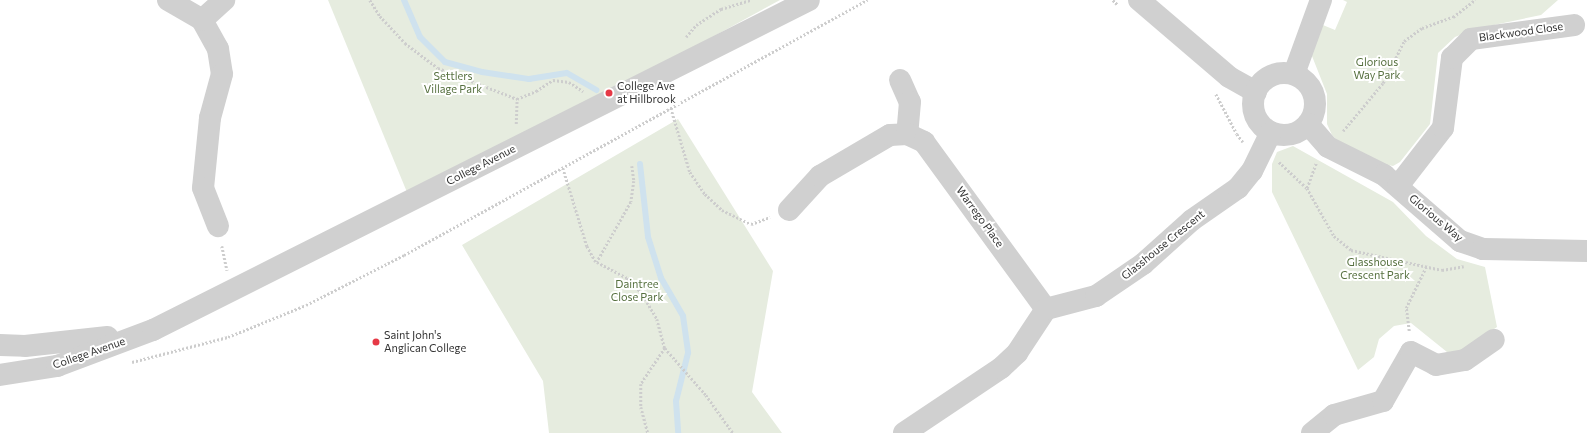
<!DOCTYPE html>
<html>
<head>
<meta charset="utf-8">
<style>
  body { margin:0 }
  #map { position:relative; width:1587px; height:433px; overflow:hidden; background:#fff; font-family:Commissioner,sans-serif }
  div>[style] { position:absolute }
  .green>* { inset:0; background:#e6ecdf }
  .stream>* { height:6px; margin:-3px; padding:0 3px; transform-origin:3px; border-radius:3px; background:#cfe2ee }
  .path>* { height:2.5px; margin-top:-1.25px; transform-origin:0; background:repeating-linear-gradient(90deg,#cdcdcd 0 2px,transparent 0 4px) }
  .minor>* { height:22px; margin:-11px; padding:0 11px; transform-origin:11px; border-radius:11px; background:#d0d0d0 }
  .minor>.ring { margin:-11px; padding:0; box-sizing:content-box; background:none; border:22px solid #d0d0d0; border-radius:50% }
  .dots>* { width:11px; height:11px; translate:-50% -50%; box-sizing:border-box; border:2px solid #fff; border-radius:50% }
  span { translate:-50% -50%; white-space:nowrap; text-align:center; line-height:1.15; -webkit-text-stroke:4px #fff; paint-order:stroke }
  .street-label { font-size:11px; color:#333 }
  .park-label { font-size:11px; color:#56703f }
  .poi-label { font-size:11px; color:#333 }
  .left { translate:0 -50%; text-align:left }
</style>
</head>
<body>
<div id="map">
  <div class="green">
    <i style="clip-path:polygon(328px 0,780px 0,411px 202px)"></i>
    <i style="clip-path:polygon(1343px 0,1558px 0,1541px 15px,1475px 29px,1455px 37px,1438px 53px,1430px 124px,1400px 162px,1393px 166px,1372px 162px,1342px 146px,1332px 135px,1327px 124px,1327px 94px,1310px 51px,1318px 23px,1335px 30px,1347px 2px)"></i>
    <i style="clip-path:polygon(678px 119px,773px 271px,752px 392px,782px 433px,549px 433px,543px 381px,462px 245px)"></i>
    <i style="clip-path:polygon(1293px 146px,1393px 202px,1426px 236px,1457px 259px,1485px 267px,1497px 327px,1457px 354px,1447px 352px,1411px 323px,1394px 326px,1379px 339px,1374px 357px,1358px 370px,1272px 192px,1272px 164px,1277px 152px)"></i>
  </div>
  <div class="stream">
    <i style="left:404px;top:0;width:40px;rotate:66.6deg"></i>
    <i style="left:420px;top:37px;width:35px;rotate:45deg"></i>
    <i style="left:445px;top:62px;width:38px;rotate:15deg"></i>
    <i style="left:482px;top:72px;width:48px;rotate:8.5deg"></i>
    <i style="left:529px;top:79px;width:38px;rotate:-9deg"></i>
    <i style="left:567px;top:73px;width:34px;rotate:30deg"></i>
    <i style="left:640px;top:164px;width:73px;rotate:83.7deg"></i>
    <i style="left:648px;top:237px;width:43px;rotate:72.4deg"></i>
    <i style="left:661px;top:278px;width:44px;rotate:59.9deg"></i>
    <i style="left:683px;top:316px;width:37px;rotate:82deg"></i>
    <i style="left:688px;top:353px;width:49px;rotate:104deg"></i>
    <i style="left:676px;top:401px;width:32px;rotate:86deg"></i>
  </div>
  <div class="path">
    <i style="left:370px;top:0;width:19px;rotate:58deg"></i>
    <i style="left:380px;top:16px;width:37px;rotate:47deg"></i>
    <i style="left:405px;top:43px;width:41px;rotate:37.1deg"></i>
    <i style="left:438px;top:68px;width:85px;rotate:21.4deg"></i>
    <i style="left:517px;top:99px;width:21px;rotate:-23deg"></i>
    <i style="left:536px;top:91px;width:20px;rotate:-33deg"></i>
    <i style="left:553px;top:80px;width:16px;rotate:7deg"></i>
    <i style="left:569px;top:82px;width:17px;rotate:33deg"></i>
    <i style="left:1113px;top:0;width:7px;rotate:45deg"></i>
    <i style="left:686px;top:37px;width:16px;rotate:-50deg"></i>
    <i style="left:696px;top:25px;width:30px;rotate:-33deg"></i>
    <i style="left:721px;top:9px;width:31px;rotate:-17deg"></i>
    <i style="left:1216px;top:94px;width:45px;rotate:62.3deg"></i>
    <i style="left:1237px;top:134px;width:10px;rotate:53deg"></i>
    <i style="left:671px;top:108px;width:67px;rotate:73.5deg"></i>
    <i style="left:690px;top:172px;width:27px;rotate:56deg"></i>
    <i style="left:705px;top:194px;width:23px;rotate:43deg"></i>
    <i style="left:722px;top:210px;width:32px;rotate:26deg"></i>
    <i style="left:751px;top:224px;width:20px;rotate:-20deg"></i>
    <i style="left:516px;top:124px;width:25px;rotate:-88deg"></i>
    <i style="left:1343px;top:131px;width:62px;rotate:-50.2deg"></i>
    <i style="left:1383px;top:83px;width:47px;rotate:-63.4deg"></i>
    <i style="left:1404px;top:41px;width:22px;rotate:-36deg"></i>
    <i style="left:1422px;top:28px;width:33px;rotate:-20deg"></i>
    <i style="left:1453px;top:17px;width:28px;rotate:-38deg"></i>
    <i style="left:1279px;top:162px;width:38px;rotate:43deg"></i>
    <i style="left:1307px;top:188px;width:55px;rotate:60.6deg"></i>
    <i style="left:1334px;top:236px;width:22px;rotate:39deg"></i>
    <i style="left:1351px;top:250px;width:93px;rotate:12.4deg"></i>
    <i style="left:1442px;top:270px;width:22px;rotate:-10deg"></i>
    <i style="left:632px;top:166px;width:15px;rotate:82deg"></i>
    <i style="left:634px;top:181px;width:21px;rotate:98deg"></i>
    <i style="left:631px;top:202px;width:69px;rotate:119.5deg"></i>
    <i style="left:597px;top:262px;width:34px;rotate:28deg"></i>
    <i style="left:627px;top:278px;width:20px;rotate:45deg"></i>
    <i style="left:641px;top:292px;width:31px;rotate:59deg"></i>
    <i style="left:657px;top:319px;width:30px;rotate:75deg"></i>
    <i style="left:665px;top:348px;width:43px;rotate:123.7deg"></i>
    <i style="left:641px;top:384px;width:23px;rotate:90deg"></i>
    <i style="left:641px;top:407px;width:27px;rotate:75deg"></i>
    <i style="left:563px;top:168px;width:82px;rotate:72.9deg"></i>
    <i style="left:587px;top:246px;width:18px;rotate:61deg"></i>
    <i style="left:1307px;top:188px;width:27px;rotate:-70deg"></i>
    <i style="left:222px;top:246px;width:25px;rotate:78deg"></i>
    <i style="left:1409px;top:331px;width:23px;rotate:-97deg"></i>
    <i style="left:1406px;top:308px;width:46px;rotate:-64deg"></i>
    <i style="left:665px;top:348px;width:62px;rotate:48.9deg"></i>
    <i style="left:706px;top:395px;width:47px;rotate:54.6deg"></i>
    <i style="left:132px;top:362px;width:99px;rotate:-14.6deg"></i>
    <i style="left:228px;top:337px;width:84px;rotate:-22.3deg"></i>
    <i style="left:306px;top:305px;width:110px;rotate:-27deg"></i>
    <i style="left:404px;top:255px;width:529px;rotate:-28.84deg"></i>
  </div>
  <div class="minor">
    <i style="left:168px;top:0;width:39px;rotate:30deg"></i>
    <i style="left:202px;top:20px;width:33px;rotate:61deg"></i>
    <i style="left:218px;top:49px;width:25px;rotate:81deg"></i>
    <i style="left:222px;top:74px;width:46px;rotate:105.3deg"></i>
    <i style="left:210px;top:118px;width:70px;rotate:95.7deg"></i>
    <i style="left:203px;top:188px;width:41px;rotate:68.5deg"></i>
    <i style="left:1139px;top:0;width:118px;rotate:40.5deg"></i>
    <i style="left:1229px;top:77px;width:31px;rotate:29deg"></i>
    <i style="left:202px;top:20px;width:30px;rotate:-42deg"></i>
    <i class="ring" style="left:1253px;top:73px;width:40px;height:40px"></i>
    <i style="left:1294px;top:74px;width:79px;rotate:-70deg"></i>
    <i style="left:900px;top:80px;width:24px;rotate:66deg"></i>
    <i style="left:910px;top:102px;width:32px;rotate:95deg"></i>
    <i style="left:1308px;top:124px;width:30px;rotate:49deg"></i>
    <i style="left:1328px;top:147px;width:63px;rotate:26.6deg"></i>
    <i style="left:1384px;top:175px;width:101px;rotate:41deg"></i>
    <i style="left:1460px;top:241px;width:24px;rotate:19deg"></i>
    <i style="left:1483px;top:249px;width:104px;rotate:1.1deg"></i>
    <i style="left:1398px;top:186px;width:73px;rotate:-52.2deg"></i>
    <i style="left:1443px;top:128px;width:71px;rotate:-82.7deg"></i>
    <i style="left:1452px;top:58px;width:27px;rotate:-45deg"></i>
    <i style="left:1471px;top:39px;width:104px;rotate:-7.7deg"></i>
    <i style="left:789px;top:210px;width:46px;rotate:-47.6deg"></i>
    <i style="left:820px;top:176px;width:81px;rotate:-30.4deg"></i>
    <i style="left:890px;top:135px;width:17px;rotate:-3deg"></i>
    <i style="left:907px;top:134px;width:19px;rotate:25deg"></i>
    <i style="left:924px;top:142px;width:207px;rotate:53.9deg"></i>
    <i style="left:0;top:345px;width:25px;rotate:2deg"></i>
    <i style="left:25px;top:346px;width:83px;rotate:-6.2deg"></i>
    <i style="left:0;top:375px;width:58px;rotate:-9deg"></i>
    <i style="left:57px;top:366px;width:103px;rotate:-20.6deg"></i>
    <i style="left:153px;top:330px;width:734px;rotate:-26.7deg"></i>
    <i style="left:904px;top:433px;width:117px;rotate:-33.8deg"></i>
    <i style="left:1001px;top:368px;width:22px;rotate:-43deg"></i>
    <i style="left:1017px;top:353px;width:53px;rotate:-56.6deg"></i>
    <i style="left:1046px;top:309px;width:52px;rotate:-14.6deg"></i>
    <i style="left:1096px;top:296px;width:57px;rotate:-34.2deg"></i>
    <i style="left:1143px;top:264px;width:66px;rotate:-41.9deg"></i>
    <i style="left:1192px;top:220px;width:56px;rotate:-34.8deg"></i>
    <i style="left:1238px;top:188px;width:22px;rotate:-51deg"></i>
    <i style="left:1252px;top:171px;width:43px;rotate:-64deg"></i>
    <i style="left:1312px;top:433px;width:28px;rotate:-39deg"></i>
    <i style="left:1334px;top:415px;width:51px;rotate:-15.9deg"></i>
    <i style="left:1383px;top:401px;width:56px;rotate:-60.3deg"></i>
    <i style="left:1411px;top:352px;width:28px;rotate:27deg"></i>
    <i style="left:1436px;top:365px;width:29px;rotate:-10deg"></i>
    <i style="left:1465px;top:360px;width:35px;rotate:-35deg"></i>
  </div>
  <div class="dots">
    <i style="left:609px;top:93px;background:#e63946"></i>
    <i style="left:376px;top:342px;background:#e63946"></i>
  </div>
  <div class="street-label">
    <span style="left:1521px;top:32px;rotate:-8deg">Blackwood Close</span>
    <span style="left:481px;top:165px;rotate:-27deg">College Avenue</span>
    <span style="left:980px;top:217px;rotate:54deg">Warrego Place</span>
    <span style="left:1436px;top:218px;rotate:40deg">Glorious Way</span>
    <span style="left:1163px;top:245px;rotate:-39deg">Glasshouse Crescent</span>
    <span style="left:89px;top:353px;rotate:-19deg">College Avenue</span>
  </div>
  <div class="park-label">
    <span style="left:1377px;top:69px">Glorious<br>Way Park</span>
    <span style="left:453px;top:83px">Settlers<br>Village Park</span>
    <span style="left:1375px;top:269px">Glasshouse<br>Crescent Park</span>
    <span style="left:637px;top:291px">Daintree<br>Close Park</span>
  </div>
  <div class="poi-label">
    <span class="left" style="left:617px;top:93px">College Ave<br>at Hillbrook</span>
    <span class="left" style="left:384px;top:342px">Saint John's<br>Anglican College</span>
  </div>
</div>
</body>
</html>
